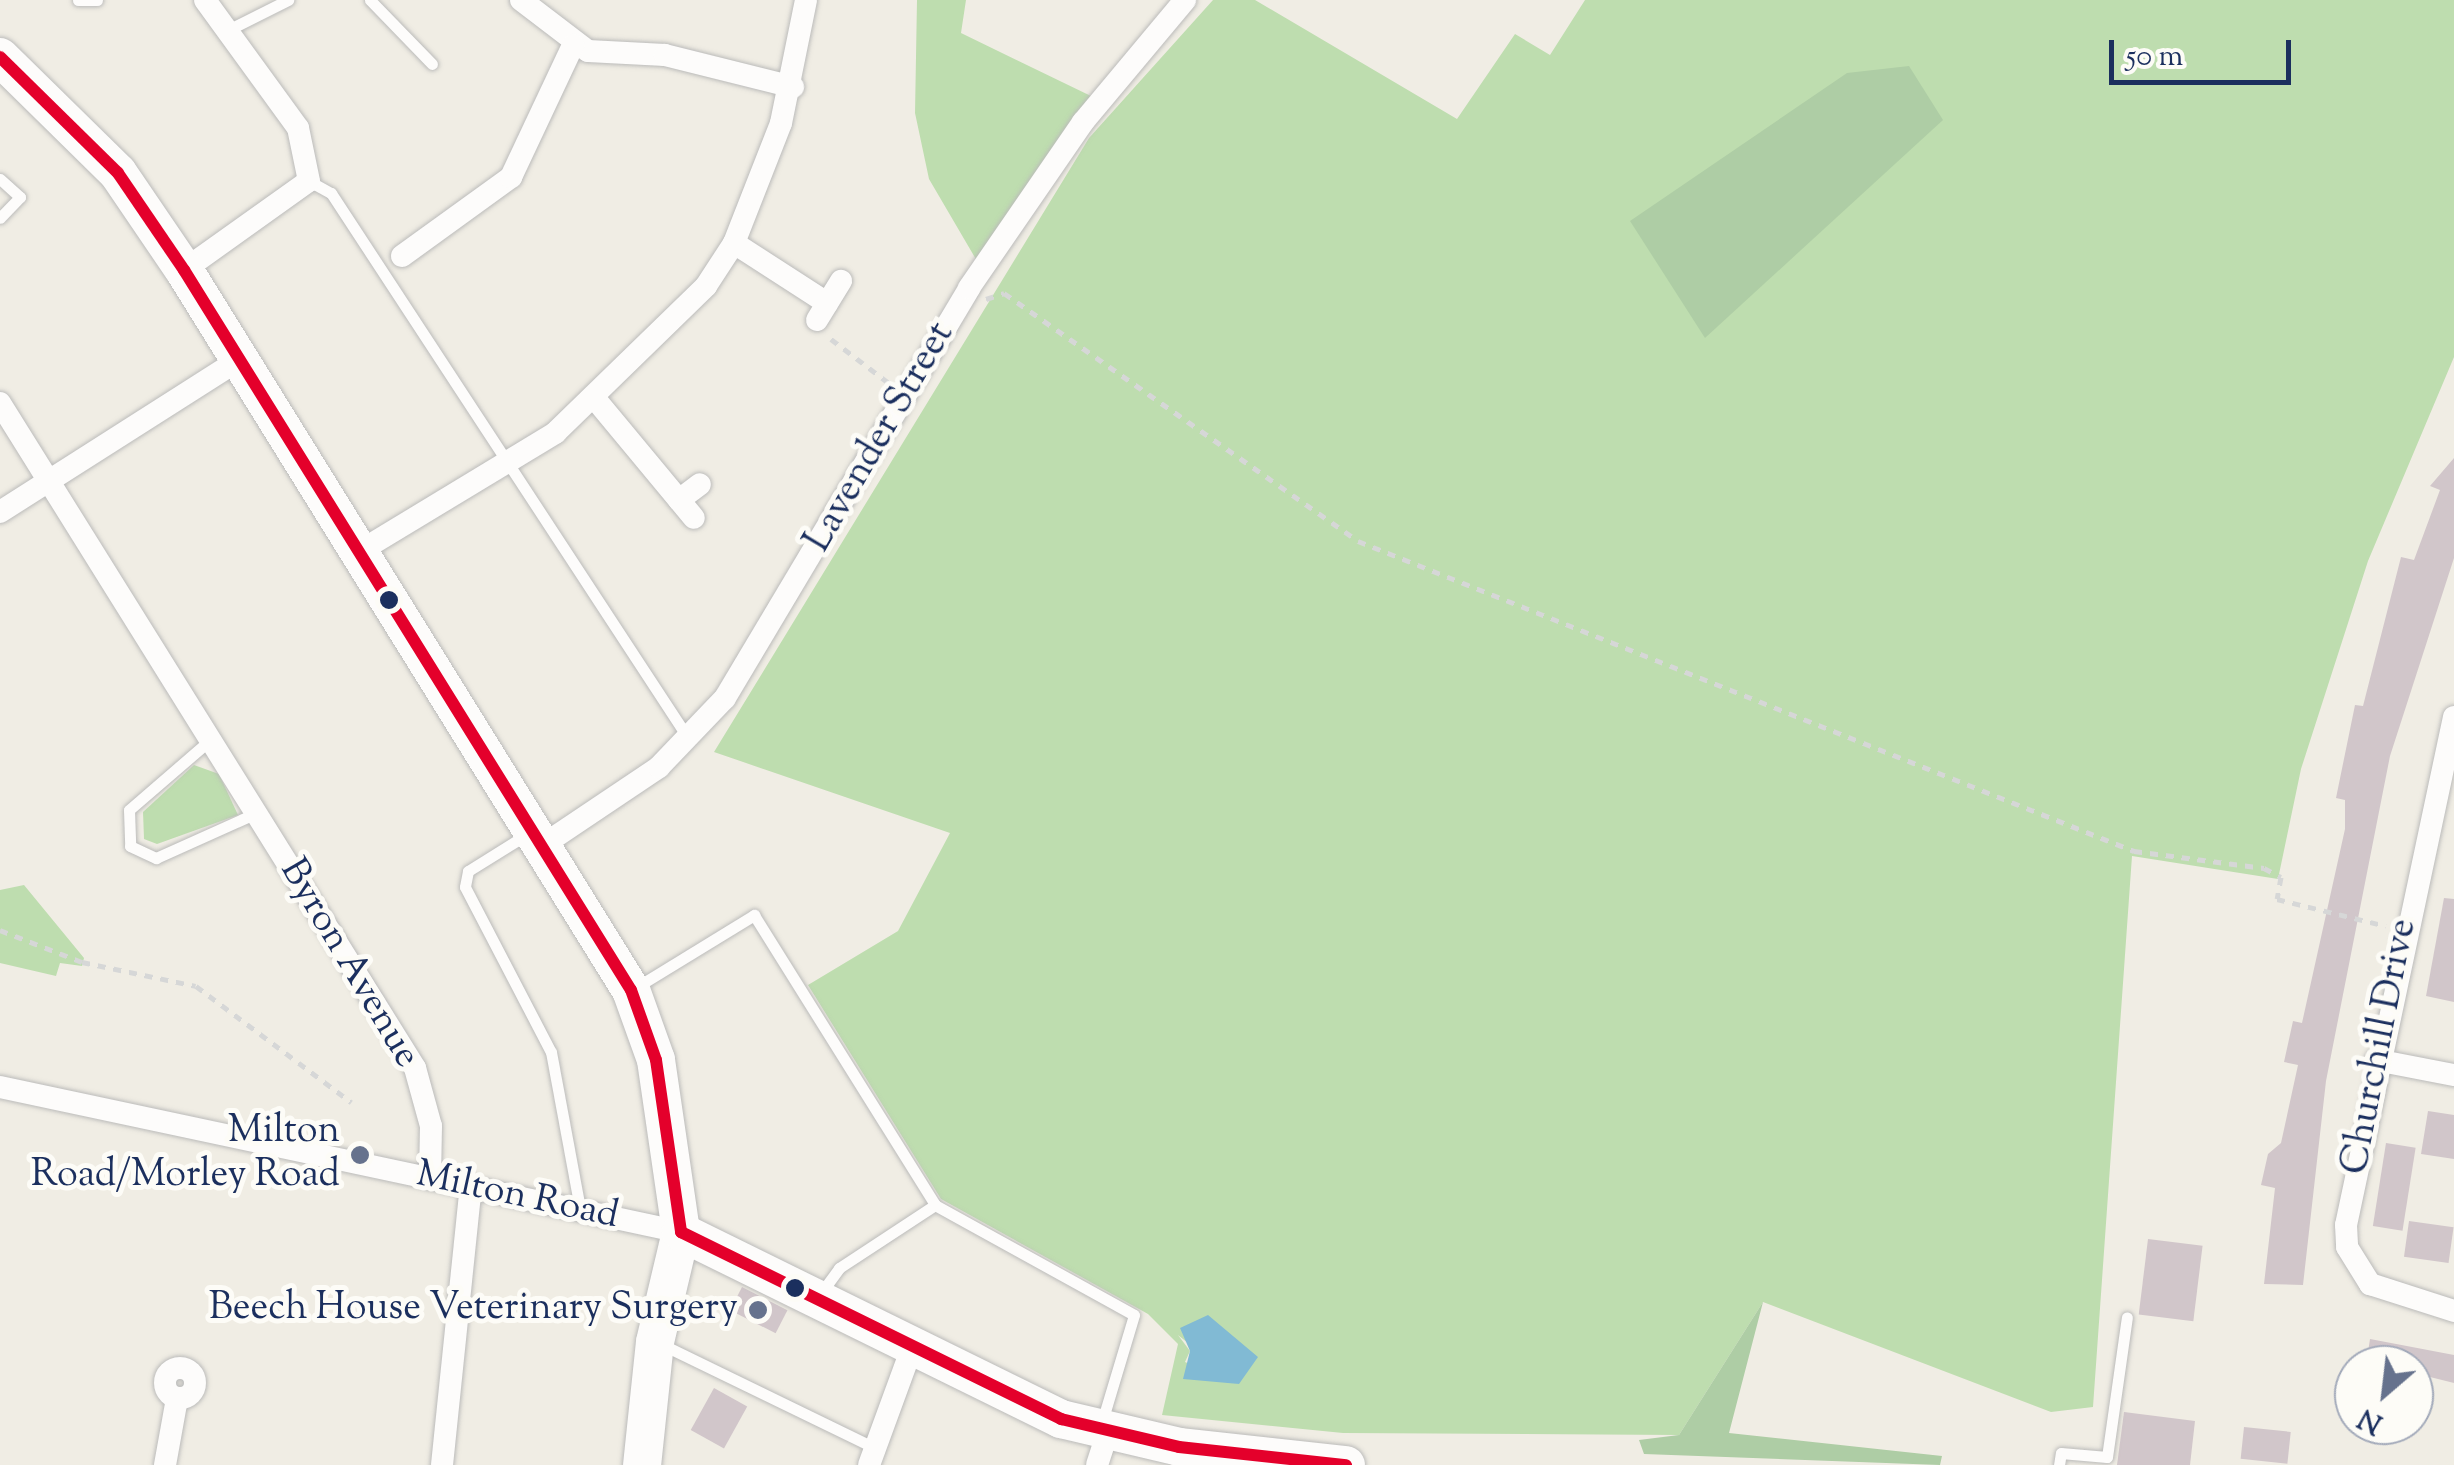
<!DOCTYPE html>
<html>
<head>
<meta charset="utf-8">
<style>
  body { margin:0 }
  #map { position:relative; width:2454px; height:1465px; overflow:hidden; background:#f0ede4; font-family:"Sorts Mill Goudy",serif }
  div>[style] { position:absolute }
  .green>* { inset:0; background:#beddaf }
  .forest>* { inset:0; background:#aecda5 }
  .water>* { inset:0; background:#81bad4 }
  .building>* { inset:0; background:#d1c6ca; transform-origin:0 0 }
  .path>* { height:5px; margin-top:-2.5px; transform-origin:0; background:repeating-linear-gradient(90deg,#d6d7d7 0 8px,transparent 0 16px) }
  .roads { filter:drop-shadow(0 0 2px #bbbbba) drop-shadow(0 0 2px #bbbbba) }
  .service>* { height:11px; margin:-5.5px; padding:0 5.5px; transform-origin:5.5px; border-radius:5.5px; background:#fdfcfb }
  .minor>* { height:22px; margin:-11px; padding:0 11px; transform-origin:11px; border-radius:11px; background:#fdfcfb }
  .minor>.ring { margin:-11px; padding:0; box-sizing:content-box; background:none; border:22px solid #fdfcfb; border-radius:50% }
  .primary>* { height:38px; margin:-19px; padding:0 19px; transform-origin:19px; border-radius:19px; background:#fdfcfb }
  .bus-1>* { height:12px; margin:-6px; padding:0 6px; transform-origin:6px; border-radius:6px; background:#e4002b }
  .dots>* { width:28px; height:28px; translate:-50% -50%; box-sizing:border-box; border:5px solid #fdfcf7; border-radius:50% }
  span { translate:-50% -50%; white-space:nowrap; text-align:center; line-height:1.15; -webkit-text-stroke:10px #fdfcf7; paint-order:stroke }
  .street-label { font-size:38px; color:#1b2f5e }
  .poi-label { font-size:38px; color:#1b2f5e }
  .right { translate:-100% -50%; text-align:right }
  .north { position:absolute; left:2334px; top:1345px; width:100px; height:100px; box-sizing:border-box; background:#fdfcf7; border:2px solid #a3aaba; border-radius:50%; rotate:208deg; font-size:28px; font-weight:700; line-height:40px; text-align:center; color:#1b2f5e }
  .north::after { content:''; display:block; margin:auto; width:35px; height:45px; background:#66728d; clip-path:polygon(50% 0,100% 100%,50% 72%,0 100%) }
  .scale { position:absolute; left:2109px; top:40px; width:182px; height:45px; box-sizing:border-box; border:5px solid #1b2f5e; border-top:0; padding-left:12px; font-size:30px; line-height:35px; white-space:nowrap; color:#1b2f5e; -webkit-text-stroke:8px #fdfcf7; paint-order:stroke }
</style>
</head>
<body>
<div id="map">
  <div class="green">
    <i style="clip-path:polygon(917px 0,966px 0,961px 33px,1093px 97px,977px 261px,929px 179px,915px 113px)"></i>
    <i style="clip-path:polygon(evenodd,1213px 0,1255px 0,1457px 119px,1515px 34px,1550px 55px,1585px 0,2454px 0,2454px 357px,2368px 561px,2301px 769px,2278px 879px,2132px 856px,2093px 1407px,2051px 1412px,1763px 1302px,1679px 1435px,1343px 1433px,1162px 1415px,1178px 1344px,1148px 1314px,941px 1199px,808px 985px,898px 931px,950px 833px,714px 752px,1089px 138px,1213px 0,1178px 1335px,1239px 1384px,1185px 1362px,1190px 1351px,1178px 1335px)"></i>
    <i style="clip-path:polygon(194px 765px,219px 774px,238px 815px,157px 844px,144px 839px,143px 812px)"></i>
    <i style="clip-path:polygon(24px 885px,84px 958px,82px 966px,60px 963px,56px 976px,0 963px,0 890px)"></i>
  </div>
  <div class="forest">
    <i style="clip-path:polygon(1909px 66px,1943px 120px,1705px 338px,1630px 221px,1847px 73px)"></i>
    <i style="clip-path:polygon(1763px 1302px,1729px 1433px,1942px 1456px,1940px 1465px,1644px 1454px,1639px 1440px,1679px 1435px)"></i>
  </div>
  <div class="water">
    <i style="clip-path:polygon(1208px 1315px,1258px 1357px,1239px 1384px,1183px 1379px,1190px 1351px,1180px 1328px)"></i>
  </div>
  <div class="building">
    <i style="clip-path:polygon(2454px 458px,2454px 558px,2390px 756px,2326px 1081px,2303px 1285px,2264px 1284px,2275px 1188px,2261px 1185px,2268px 1154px,2281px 1143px,2298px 1065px,2284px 1062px,2293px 1021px,2302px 1023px,2345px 829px,2345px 800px,2336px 798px,2355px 705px,2363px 706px,2401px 557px,2414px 560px,2440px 490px,2430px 486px)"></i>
    <i style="clip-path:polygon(2444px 898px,2454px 899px,2454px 1002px,2426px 996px)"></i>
    <i style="clip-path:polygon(2428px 1111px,2454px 1115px,2454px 1159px,2421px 1154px)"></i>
    <i style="left:2386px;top:1143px;width:30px;height:84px;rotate:9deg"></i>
    <i style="left:2409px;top:1221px;width:45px;height:36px;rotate:8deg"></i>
    <i style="left:2148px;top:1239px;width:55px;height:76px;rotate:7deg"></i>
    <i style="left:742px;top:1287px;width:51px;height:26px;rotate:27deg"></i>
    <i style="clip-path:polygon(2370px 1339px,2454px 1355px,2454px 1383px,2414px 1373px,2414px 1365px,2366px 1365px)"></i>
    <i style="left:714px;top:1388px;width:38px;height:48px;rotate:29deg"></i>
    <i style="clip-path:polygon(2124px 1412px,2195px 1421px,2190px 1465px,2117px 1465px)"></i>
    <i style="left:2244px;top:1427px;width:47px;height:32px;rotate:6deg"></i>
  </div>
  <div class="path">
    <i style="left:986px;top:299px;width:19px;rotate:-18deg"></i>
    <i style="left:1004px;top:293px;width:432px;rotate:35deg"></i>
    <i style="left:1358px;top:541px;width:836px;rotate:21.78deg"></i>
    <i style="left:2134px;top:851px;width:131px;rotate:7.5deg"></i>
    <i style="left:2264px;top:868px;width:19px;rotate:28deg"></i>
    <i style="left:2281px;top:877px;width:22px;rotate:100deg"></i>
    <i style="left:2277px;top:899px;width:112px;rotate:13.9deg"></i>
    <i style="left:831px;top:339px;width:73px;rotate:37.2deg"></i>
    <i style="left:0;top:930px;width:88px;rotate:21.3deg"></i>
    <i style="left:82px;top:962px;width:116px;rotate:11.9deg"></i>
    <i style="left:196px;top:986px;width:194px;rotate:36.8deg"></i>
  </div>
  <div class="roads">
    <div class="service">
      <i style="left:78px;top:0;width:19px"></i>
      <i style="left:370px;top:0;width:89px;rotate:45.9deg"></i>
      <i style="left:232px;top:28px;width:63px;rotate:-26.6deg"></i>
      <i style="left:0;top:179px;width:27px;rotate:42deg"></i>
      <i style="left:20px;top:197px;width:29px;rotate:134deg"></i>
      <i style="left:309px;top:181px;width:25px;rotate:29deg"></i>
      <i style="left:331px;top:193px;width:652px;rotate:56.77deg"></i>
      <i style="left:210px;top:740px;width:107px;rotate:139.2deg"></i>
      <i style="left:129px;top:810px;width:36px;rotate:88deg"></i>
      <i style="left:130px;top:846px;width:29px;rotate:25deg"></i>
      <i style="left:156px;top:858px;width:110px;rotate:-24.2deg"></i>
      <i style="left:529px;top:833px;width:72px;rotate:148.1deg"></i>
      <i style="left:468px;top:871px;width:16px;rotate:101deg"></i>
      <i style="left:465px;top:887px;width:186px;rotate:62.5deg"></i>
      <i style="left:551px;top:1052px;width:159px;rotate:79.5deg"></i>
      <i style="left:635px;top:988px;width:140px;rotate:-31.5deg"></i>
      <i style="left:754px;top:915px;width:342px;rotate:58deg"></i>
      <i style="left:935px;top:1205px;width:227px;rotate:28.9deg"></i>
      <i style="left:1134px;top:1315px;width:112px;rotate:106.7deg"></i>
      <i style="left:821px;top:1293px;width:31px;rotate:-54deg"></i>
      <i style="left:839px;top:1268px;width:115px;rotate:-33.3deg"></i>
      <i style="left:663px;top:1345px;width:236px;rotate:25.9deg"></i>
      <i style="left:2059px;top:1465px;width:12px;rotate:-81deg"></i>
      <i style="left:2061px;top:1453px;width:46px;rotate:5deg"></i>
      <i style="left:2107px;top:1457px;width:141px;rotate:-81.9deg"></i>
    </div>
    <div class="minor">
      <i style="left:521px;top:0;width:84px;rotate:37.3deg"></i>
      <i style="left:588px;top:51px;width:77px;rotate:3deg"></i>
      <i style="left:665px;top:55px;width:132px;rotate:14deg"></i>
      <i style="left:734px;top:243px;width:111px;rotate:32.8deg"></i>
      <i style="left:402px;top:256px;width:135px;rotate:-35.9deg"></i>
      <i style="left:511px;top:177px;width:146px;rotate:-64.8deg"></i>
      <i style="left:184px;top:270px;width:153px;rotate:-35.5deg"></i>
      <i style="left:309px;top:181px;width:54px;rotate:-101.7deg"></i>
      <i style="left:298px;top:128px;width:158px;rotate:-126deg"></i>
      <i style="left:817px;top:320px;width:46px;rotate:-58.4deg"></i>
      <i style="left:596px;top:400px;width:153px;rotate:50.3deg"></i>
      <i style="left:0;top:403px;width:784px;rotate:58.03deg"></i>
      <i style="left:415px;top:1068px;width:60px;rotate:74.6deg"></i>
      <i style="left:431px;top:1126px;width:53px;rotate:91.1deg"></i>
      <i style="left:679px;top:500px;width:26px;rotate:-37deg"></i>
      <i style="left:0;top:512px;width:285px;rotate:-32.5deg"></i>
      <i style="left:362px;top:550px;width:226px;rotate:-31.2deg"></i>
      <i style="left:555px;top:433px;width:211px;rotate:-44.2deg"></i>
      <i style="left:706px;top:286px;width:51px;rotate:-56.9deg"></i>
      <i style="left:734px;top:243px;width:129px;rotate:-68.6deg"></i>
      <i style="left:781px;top:123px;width:126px;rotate:-78.5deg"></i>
      <i style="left:2454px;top:717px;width:519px;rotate:102deg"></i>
      <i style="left:2346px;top:1225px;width:22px;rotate:87deg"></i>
      <i style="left:2347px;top:1247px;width:44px;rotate:58.1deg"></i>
      <i style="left:2370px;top:1284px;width:88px;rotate:17.8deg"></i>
      <i style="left:546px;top:843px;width:136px;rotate:-33.9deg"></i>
      <i style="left:659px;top:767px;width:95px;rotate:-46.3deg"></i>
      <i style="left:725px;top:698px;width:477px;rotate:-59.2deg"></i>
      <i style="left:969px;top:288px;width:201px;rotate:-55.5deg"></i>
      <i style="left:1083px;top:122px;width:159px;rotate:-50.1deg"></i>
      <i style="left:2376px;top:1060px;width:79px;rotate:10.9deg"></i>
      <i style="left:0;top:1087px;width:696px;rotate:12.02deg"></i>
      <i class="ring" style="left:165px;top:1368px;width:8px;height:8px"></i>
      <i style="left:165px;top:1465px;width:68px;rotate:-79.8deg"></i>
      <i style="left:442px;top:1465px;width:281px;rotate:-84.1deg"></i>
      <i style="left:869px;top:1465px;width:122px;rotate:-69.9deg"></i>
      <i style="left:1097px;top:1465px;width:35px;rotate:-72deg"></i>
    </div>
    <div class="primary">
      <i style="left:0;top:57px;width:165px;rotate:44.5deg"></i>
      <i style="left:118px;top:173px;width:117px;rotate:55.8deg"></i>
      <i style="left:184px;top:270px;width:847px;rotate:58.17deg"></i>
      <i style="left:631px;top:990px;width:74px;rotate:70.3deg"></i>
      <i style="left:656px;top:1060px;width:174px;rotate:81.7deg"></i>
      <i style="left:681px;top:1232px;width:113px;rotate:103.3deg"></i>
      <i style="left:655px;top:1342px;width:124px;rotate:96deg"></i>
      <i style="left:681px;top:1232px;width:424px;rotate:26.2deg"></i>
      <i style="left:1061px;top:1419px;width:121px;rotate:13.3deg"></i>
      <i style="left:1179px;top:1447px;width:168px;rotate:6.2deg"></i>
    </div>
  </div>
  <div class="bus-1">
    <i style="left:0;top:57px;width:165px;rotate:44.5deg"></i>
    <i style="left:118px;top:173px;width:117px;rotate:55.8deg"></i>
    <i style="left:184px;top:270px;width:847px;rotate:58.17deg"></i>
    <i style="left:631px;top:990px;width:74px;rotate:70.3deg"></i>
    <i style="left:656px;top:1060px;width:174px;rotate:81.7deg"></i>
    <i style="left:681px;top:1232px;width:424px;rotate:26.2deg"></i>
    <i style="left:1061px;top:1419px;width:121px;rotate:13.3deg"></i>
    <i style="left:1179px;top:1447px;width:168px;rotate:6.2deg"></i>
  </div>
  <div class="dots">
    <i style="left:389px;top:600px;background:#1b2f5e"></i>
    <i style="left:360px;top:1155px;background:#66728d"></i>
    <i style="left:795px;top:1288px;background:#1b2f5e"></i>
    <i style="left:758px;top:1310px;background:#66728d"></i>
  </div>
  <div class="street-label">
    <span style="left:881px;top:438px;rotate:-60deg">Lavender Street</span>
    <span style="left:348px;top:964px;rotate:59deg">Byron Avenue</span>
    <span style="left:2381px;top:1047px;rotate:-79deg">Churchill Drive</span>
    <span style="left:517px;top:1197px;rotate:12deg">Milton Road</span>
  </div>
  <div class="poi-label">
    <span class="right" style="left:340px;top:1155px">Milton<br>Road/Morley Road</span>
    <span class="right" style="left:738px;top:1310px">Beech House Veterinary Surgery</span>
  </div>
  <div class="north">N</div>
  <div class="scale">50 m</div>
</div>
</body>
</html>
